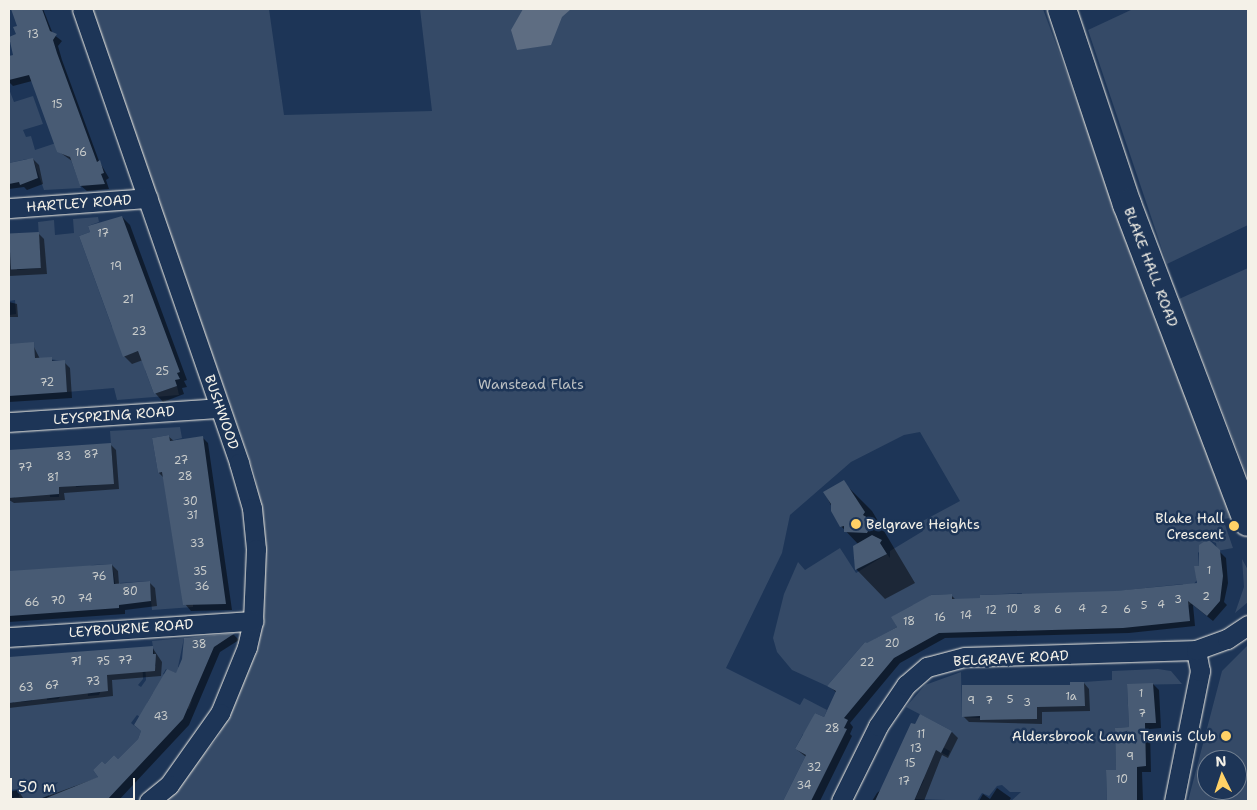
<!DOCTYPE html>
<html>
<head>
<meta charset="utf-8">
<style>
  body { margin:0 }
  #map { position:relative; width:1257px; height:810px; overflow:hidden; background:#1d3557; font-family:"Shantell Sans",sans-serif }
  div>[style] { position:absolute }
  .green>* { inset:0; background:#354a67 }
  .water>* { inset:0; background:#5e6d82 }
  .shadow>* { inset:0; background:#0007 }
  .building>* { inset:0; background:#485b74; transform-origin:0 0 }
  .roads { filter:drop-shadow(0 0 1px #f4f1e8) drop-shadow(0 0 1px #f4f1e8) }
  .minor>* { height:19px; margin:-9.5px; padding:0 9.5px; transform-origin:9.5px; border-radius:9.5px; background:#1d3557 }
  .primary>* { height:28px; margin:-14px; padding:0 14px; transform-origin:14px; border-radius:14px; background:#1d3557 }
  .dots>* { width:14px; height:14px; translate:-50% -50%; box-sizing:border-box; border:2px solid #1d3557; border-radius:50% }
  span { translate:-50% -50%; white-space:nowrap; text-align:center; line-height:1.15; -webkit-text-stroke:5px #1d3557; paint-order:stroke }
  .number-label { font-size:11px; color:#c9cccb }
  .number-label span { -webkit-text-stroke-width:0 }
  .street-label { font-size:14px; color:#f4f1e8 }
  .park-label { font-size:14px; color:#bbbfc1 }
  .poi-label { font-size:14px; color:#f4f1e8 }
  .right { translate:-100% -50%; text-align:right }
  .left { translate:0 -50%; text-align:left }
  .frame { position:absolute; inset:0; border:10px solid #f4f1e8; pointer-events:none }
  .north { position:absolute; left:1197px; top:750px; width:50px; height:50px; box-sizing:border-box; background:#1d3557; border:1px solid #738091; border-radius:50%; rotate:356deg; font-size:14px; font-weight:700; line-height:20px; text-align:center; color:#f4f1e8 }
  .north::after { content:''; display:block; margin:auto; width:18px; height:22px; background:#ffd166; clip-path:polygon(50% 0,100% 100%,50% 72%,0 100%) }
  .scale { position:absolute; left:10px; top:778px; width:125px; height:22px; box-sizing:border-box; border:2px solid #f4f1e8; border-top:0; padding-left:6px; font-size:15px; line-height:18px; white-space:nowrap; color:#f4f1e8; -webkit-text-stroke:4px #1d3557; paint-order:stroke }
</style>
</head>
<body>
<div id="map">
  <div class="green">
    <i style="clip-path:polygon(90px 9px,269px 9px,284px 115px,432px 111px,420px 9px,1043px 9px,1232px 518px,1223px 519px,1233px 548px,1217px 551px,1216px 543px,1209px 540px,1198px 553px,1199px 566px,1195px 566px,1197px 580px,1190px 589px,1196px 600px,1188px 606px,1183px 584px,1117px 591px,1023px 626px,1022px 593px,980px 595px,981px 627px,952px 599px,951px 594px,930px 595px,930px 608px,913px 605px,892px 617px,897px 627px,875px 639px,878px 652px,865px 642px,827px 686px,792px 670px,777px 652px,773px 638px,784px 594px,798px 562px,805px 570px,840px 548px,856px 573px,887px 554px,890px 558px,890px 551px,923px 531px,919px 523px,960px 501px,920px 432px,904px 435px,851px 462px,790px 515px,782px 553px,726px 668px,800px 705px,804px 698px,827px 710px,824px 717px,815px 713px,812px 720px,813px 739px,803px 734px,795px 749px,806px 755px,783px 801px,164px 801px,216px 740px,232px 711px,254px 657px,263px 601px,265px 535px,255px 475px)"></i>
    <i style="clip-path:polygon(1133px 9px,1248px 9px,1248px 225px,1167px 264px,1088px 30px)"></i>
    <i style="clip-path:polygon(9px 89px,14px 102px,33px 96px,43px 124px,23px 130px,26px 137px,31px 136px,35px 150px,56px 143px,57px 152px,68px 152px,81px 188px,44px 190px,34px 162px,29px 163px,27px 159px,9px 163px)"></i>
    <i style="clip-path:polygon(98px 217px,99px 222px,88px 226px,90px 232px,79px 236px,112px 327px,144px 316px,124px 356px,144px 349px,145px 370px,154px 394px,177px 386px,179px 395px,117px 400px,114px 388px,67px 392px,65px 361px,39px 358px,36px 372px,34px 342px,10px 374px,9px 315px,16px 314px,15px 300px,9px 301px,9px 254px,15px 254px,17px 270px,41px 268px,38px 222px,54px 220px,55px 235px,74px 233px,73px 219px)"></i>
    <i style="clip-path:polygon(1248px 268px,1248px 478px,1179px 299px)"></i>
    <i style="clip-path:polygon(180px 427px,182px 438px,170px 441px,169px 435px,152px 438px,158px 473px,182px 469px,183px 605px,193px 604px,193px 607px,152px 610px,149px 581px,120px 583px,119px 607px,112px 564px,93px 565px,9px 594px,9px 498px,15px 498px,15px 488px,48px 470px,50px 497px,59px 497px,59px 486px,74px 468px,76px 487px,96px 485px,95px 466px,114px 483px,110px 431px)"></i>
    <i style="clip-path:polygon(1242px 559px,1248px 570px,1248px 602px,1235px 613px,1244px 587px)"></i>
    <i style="clip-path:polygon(184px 638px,178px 667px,184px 670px,182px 676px,166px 669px,163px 674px,179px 682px,174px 692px,192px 700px,189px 709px,153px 693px,147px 703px,149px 723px,137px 715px,131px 723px,141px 731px,138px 739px,118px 759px,114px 755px,105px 764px,102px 761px,93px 770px,98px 777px,78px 792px,75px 786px,50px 799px,49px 795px,38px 800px,14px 801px,14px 797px,19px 797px,19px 789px,9px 790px,9px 703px,14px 703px,13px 677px,19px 677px,21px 702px,32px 701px,45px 675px,47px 700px,58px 699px,86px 672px,88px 696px,99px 695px,107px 673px,141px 672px,142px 647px,143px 679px,138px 685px,141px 687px,146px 680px,145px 666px,156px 666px,152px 641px)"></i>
    <i style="clip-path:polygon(evenodd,1248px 645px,1248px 801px,1188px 801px,1222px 671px,1248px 645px,1207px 760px,1237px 760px,1237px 790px,1207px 790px,1207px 760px)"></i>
    <i style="clip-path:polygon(1158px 669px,1171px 671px,1182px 684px,1127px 685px,1129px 727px,1115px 728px,1116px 767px,1131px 770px,1106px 770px,1107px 801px,1011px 801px,1021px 792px,1010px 792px,1002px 785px,997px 786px,989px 796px,982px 793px,977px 801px,915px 799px,924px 780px,921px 778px,923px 754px,932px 758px,936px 750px,948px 756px,950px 751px,939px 745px,936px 733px,948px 739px,952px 731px,906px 707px,925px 685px,961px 672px,962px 717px,998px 719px,998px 685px,1001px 685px,1002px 719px,1036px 691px,1084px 706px,1084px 682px,1112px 680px,1112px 671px)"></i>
  </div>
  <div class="water">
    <i style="clip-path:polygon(523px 9px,571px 9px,562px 17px,551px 45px,517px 50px,511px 30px)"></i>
  </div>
  <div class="shadow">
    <i style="clip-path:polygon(12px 9px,43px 9px,53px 34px,62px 41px,58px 46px,62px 60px,99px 161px,109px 178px,106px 180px,109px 189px,87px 191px,81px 186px,72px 161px,58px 151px,32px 81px,13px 86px,9px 82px,9px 58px,15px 55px,9px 38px,17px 35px,18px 27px)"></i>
    <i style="clip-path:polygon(33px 159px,39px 165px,43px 184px,27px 190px,24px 187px,9px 189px,9px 164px)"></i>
    <i style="clip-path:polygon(122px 217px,130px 225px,187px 380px,184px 381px,187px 387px,182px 388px,184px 394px,163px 402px,156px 394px,143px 360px,132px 364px,124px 356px,91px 232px)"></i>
    <i style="clip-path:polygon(38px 233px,44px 239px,47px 274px,9px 276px,9px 235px)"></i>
    <i style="clip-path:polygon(9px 302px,17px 304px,18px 317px,9px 317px)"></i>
    <i style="clip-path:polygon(34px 347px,40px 359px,64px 362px,70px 368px,72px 398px,9px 402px,9px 348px)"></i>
    <i style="clip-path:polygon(168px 436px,174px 441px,202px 437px,208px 443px,232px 610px,191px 611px,185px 604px,164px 478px,159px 473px)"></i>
    <i style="clip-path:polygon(110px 444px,116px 450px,119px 489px,64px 493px,65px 500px,14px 503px,9px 500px,9px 451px)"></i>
    <i style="clip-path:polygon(843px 482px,872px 511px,915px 583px,885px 599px,857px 570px,854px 547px,858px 544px,841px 526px,825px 493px)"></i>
    <i style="clip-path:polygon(1219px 551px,1226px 558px,1228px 583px,1224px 602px,1227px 605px,1213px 621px,1193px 605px,1195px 626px,1129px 633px,945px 638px,900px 663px,850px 723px,853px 727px,850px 734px,852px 736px,820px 801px,784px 801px,806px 757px,796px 749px,824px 719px,837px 693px,829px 686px,867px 645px,951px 595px,956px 600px,1115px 593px,1199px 584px,1200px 567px)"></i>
    <i style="clip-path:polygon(112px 565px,118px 571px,119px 584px,149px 582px,155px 588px,157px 606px,125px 610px,125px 614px,9px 622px,9px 572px)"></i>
    <i style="clip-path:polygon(234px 635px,239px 640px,220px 652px,189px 725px,118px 801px,34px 801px,100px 777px,105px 765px,118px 761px,139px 739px,176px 675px,183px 659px,185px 639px)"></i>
    <i style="clip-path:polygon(152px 647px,162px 662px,161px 676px,112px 680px,113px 696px,9px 708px,9px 658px)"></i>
    <i style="clip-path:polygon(1084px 683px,1089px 689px,1090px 711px,1042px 712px,1042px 724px,969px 722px,963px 716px)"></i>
    <i style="clip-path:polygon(1153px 684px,1159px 690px,1161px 728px,1150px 729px,1151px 772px,1142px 772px,1143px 801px,1108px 801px,1108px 772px,1117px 771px,1130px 729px)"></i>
    <i style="clip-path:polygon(952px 732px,958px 738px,948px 758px,942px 755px,924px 801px,872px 801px,877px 793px)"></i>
    <i style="clip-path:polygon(997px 788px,1011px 798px,1009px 801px,979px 801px,983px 794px,990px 799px)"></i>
    <i style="clip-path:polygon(18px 790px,25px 801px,9px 801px,9px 792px)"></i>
  </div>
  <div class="building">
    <i style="clip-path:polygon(11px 9px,42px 9px,50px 31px,57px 34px,53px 40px,57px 53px,97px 162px,100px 160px,104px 173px,101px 174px,105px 184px,80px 186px,70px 157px,57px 152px,29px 75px,9px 80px,9px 56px,13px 55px,9px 37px,16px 34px,13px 27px,17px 26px)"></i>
    <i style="clip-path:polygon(33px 158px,38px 178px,20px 185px,19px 182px,9px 184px,9px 163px)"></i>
    <i style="clip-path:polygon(122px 216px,180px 372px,177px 373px,180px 379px,175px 380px,177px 386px,154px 394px,138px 351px,123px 357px,79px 236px,90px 232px,88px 226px)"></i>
    <i style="left:39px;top:232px;width:36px;height:30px;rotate:87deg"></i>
    <i style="clip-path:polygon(34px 342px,35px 358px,52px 357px,52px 361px,65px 360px,67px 392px,9px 396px,9px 344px)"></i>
    <i style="clip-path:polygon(169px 435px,170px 441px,203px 436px,226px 604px,183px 605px,162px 472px,158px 473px,152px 438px)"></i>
    <i style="clip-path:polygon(111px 443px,114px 484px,59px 487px,59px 494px,9px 498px,9px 450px)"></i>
    <i style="clip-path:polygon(844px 480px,865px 512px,863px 515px,868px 518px,866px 521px,872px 523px,867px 533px,844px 532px,844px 526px,840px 527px,831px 511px,831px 504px,823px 492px)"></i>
    <i style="clip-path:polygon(872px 535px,882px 540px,880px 543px,887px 554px,855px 570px,853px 546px)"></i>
    <i style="clip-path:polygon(1208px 539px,1220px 550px,1223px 576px,1220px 601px,1207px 616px,1188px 601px,1190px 621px,1123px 628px,939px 633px,894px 658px,844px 718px,848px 720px,844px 728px,847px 729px,811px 801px,783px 801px,806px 755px,795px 749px,815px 713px,824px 717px,836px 691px,827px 686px,865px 642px,867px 643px,897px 627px,891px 617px,931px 595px,952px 594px,952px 599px,980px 598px,980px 595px,1115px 591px,1197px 583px,1194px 566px,1199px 566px,1199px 545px)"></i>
    <i style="clip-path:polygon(112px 564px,114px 584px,150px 581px,151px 601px,119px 605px,119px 608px,9px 616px,9px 571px)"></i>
    <i style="clip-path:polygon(235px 633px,214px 647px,183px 719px,106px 801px,39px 801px,98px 777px,93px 770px,102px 761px,105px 764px,114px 755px,118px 759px,138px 739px,141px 731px,134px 725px,167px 669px,176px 673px,182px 659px,184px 638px)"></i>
    <i style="clip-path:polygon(153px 646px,153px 654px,156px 654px,155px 671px,107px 675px,108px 691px,9px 703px,9px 657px)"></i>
    <i style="clip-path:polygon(1070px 682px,1084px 682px,1085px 706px,1037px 707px,1037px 719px,980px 720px,980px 716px,962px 717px,962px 685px,1070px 685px)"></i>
    <i style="clip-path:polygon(1153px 683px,1156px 723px,1145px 723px,1146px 766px,1137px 767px,1137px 801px,1107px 801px,1106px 770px,1116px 770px,1115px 728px,1129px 727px,1127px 684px)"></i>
    <i style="clip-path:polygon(920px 714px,952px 731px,941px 753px,936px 750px,914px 801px,875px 801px,911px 723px,915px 724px)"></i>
  </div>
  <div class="roads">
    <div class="minor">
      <i style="left:82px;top:9px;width:480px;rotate:70.9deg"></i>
      <i style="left:239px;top:463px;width:47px;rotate:73.9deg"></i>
      <i style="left:252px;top:508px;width:41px;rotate:84.4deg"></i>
      <i style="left:256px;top:549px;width:72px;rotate:92.4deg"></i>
      <i style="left:253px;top:621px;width:27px;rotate:103deg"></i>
      <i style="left:247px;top:647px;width:71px;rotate:112.2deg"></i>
      <i style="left:220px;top:713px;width:88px;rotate:125.3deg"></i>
      <i style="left:169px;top:785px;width:26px;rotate:141deg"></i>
      <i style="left:9px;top:208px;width:139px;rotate:-4.1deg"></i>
      <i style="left:9px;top:422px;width:211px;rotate:-3.8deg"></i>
      <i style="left:9px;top:637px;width:245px;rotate:-3.8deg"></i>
      <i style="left:841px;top:801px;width:84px;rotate:-63.7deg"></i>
      <i style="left:878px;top:726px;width:50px;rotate:-55.7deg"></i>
      <i style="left:906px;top:685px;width:28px;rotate:-41deg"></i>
      <i style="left:927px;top:667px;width:39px;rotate:-15deg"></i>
      <i style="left:965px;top:657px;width:231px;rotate:-1.7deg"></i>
      <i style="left:1174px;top:801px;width:133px;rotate:-78.7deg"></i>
      <i style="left:1200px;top:671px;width:21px;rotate:-101deg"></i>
      <i style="left:1196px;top:650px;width:33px;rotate:-20deg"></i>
      <i style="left:1227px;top:639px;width:25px;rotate:-34deg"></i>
    </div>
    <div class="primary">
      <i style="left:1062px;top:9px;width:206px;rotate:71.6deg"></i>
      <i style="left:1127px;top:204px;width:340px;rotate:69.2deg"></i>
    </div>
  </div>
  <div class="dots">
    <i style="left:856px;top:524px;background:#ffd166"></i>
    <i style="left:1234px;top:526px;background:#ffd166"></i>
    <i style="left:1226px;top:736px;background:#ffd166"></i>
  </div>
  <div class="number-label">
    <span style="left:33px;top:35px">13</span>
    <span style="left:57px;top:105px">15</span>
    <span style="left:81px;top:153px">16</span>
    <span style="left:103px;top:234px">17</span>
    <span style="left:116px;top:267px">19</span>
    <span style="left:128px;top:300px">21</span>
    <span style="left:139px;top:332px">23</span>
    <span style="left:162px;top:372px">25</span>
    <span style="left:47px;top:383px">72</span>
    <span style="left:91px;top:455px">87</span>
    <span style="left:64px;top:457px">83</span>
    <span style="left:181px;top:461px">27</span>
    <span style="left:25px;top:468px">77</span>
    <span style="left:185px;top:477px">28</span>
    <span style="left:53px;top:478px">81</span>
    <span style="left:190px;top:502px">30</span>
    <span style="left:192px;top:516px">31</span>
    <span style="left:197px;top:544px">33</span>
    <span style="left:1209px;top:571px">1</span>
    <span style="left:200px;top:572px">35</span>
    <span style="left:99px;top:577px">76</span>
    <span style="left:202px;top:587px">36</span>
    <span style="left:130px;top:592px">80</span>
    <span style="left:1206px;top:597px">2</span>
    <span style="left:85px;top:599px">74</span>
    <span style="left:1178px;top:600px">3</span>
    <span style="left:58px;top:601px">70</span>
    <span style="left:32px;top:603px">66</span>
    <span style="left:1161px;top:605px">4</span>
    <span style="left:1144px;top:606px">5</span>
    <span style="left:1082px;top:609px">4</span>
    <span style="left:1012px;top:610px">10</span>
    <span style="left:1037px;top:610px">8</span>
    <span style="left:1058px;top:610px">6</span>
    <span style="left:1104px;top:610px">2</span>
    <span style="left:1127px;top:610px">6</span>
    <span style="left:991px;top:611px">12</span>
    <span style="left:966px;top:616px">14</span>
    <span style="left:940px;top:618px">16</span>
    <span style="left:909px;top:622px">18</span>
    <span style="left:892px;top:644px">20</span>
    <span style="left:199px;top:645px">38</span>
    <span style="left:125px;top:661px">77</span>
    <span style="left:76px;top:662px">71</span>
    <span style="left:103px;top:662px">75</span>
    <span style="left:867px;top:663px">22</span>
    <span style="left:93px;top:682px">73</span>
    <span style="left:52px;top:686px">67</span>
    <span style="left:26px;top:688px">63</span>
    <span style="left:1141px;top:694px">1</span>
    <span style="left:1071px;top:697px">1a</span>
    <span style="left:1010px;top:700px">5</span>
    <span style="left:971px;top:701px">9</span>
    <span style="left:989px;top:701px">7</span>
    <span style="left:1027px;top:703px">3</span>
    <span style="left:1142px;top:714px">7</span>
    <span style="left:161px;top:717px">43</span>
    <span style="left:832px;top:729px">28</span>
    <span style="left:921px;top:735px">11</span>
    <span style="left:916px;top:749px">13</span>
    <span style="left:1130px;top:757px">9</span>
    <span style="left:910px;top:764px">15</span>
    <span style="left:814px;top:768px">32</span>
    <span style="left:1122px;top:780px">10</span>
    <span style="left:904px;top:782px">17</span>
    <span style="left:804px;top:786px">34</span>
  </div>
  <div class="street-label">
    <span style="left:79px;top:203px;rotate:-4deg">HARTLEY ROAD</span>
    <span style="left:1151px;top:267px;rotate:69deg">BLAKE HALL ROAD</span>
    <span style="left:222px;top:412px;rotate:71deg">BUSHWOOD</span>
    <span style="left:114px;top:415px;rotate:-4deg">LEYSPRING ROAD</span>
    <span style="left:131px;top:628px;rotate:-4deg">LEYBOURNE ROAD</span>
    <span style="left:1011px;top:658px;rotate:-3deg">BELGRAVE ROAD</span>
  </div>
  <div class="park-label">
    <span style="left:531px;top:384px">Wanstead Flats</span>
  </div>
  <div class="poi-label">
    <span class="right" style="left:1224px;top:526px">Blake Hall<br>Crescent</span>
    <span class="left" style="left:866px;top:524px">Belgrave Heights</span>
    <span class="right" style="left:1216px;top:736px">Aldersbrook Lawn Tennis Club</span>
  </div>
  <div class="frame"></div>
  <div class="north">N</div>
  <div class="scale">50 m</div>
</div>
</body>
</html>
